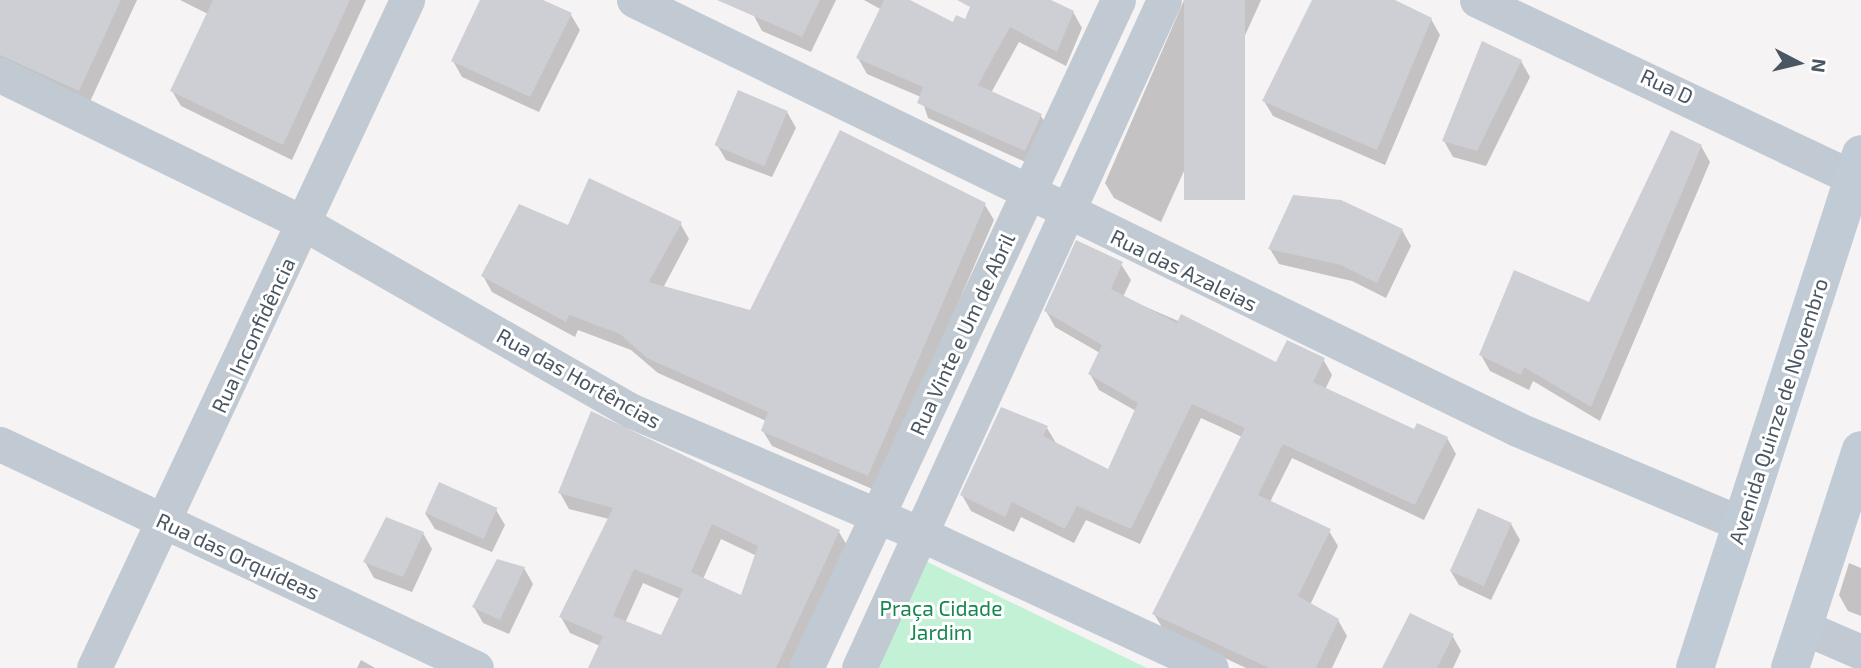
<!DOCTYPE html>
<html>
<head>
<meta charset="utf-8">
<style>
  body { margin:0 }
  #map { position:relative; width:1861px; height:668px; overflow:hidden; background:#f5f3f3; font-family:"Exo 2",sans-serif }
  div>[style] { position:absolute }
  .green>* { inset:0; background:#c3f1d5 }
  .shadow>* { inset:0; background:#0003 }
  .building>* { inset:0; background:#cdcfd5; transform-origin:0 0 }
  .street>* { height:35px; margin:-17.5px; padding:0 17.5px; transform-origin:17.5px; border-radius:17.5px; background:#c1cad2 }
  .secondary>* { height:38px; margin:-19px; padding:0 19px; transform-origin:19px; border-radius:19px; background:#c1cbd6 }
  span { translate:-50% -50%; white-space:nowrap; text-align:center; line-height:1.15; -webkit-text-stroke:6px #fff; paint-order:stroke }
  .street-label { font-size:21px; color:#4a5661 }
  .park-label { font-size:21px; color:#17864f }
  .north { position:absolute; left:1763px; top:28px; width:70px; height:70px; -webkit-text-stroke:5px #fff; paint-order:stroke; rotate:97deg; font-size:19px; font-weight:700; line-height:28px; text-align:center; color:#4a5661 }
  .north::after { content:''; display:block; margin:auto; width:24px; height:32px; background:#4a5661; clip-path:polygon(50% 0,100% 100%,50% 72%,0 100%) }
</style>
</head>
<body>
<div id="map">
  <div class="green">
    <i style="clip-path:polygon(917px 557px,1147px 668px,869px 668px)"></i>
  </div>
  <div class="shadow">
    <i style="clip-path:polygon(0 0,137px 0,88px 106px,0 74px)"></i>
    <i style="clip-path:polygon(180px 0,366px 0,292px 160px,181px 106px,172px 91px,208px 14px)"></i>
    <i style="clip-path:polygon(482px 0,539px 0,571px 15px,580px 30px,539px 112px,462px 77px,453px 61px)"></i>
    <i style="clip-path:polygon(728px 0,836px 0,811px 52px,762px 31px,753px 14px)"></i>
    <i style="clip-path:polygon(864px 0,906px 0,954px 25px,966px 21px,975px 0,1046px 0,1073px 12px,1082px 28px,1066px 66px,1019px 42px,991px 93px,1041px 116px,1050px 131px,1034px 166px,928px 118px,921px 97px,867px 74px,858px 58px,882px 10px)"></i>
    <i style="clip-path:polygon(1184px 0,1261px 0,1161px 222px,1114px 198px,1105px 183px)"></i>
    <i style="clip-path:polygon(1314px 0,1391px 0,1431px 19px,1440px 35px,1385px 165px,1273px 116px,1264px 101px)"></i>
    <i style="clip-path:polygon(1521px 61px,1530px 77px,1486px 166px,1453px 157px,1444px 141px)"></i>
    <i style="clip-path:polygon(787px 112px,796px 128px,772px 177px,726px 160px,717px 145px)"></i>
    <i style="clip-path:polygon(1701px 146px,1710px 162px,1600px 421px,1533px 381px,1529px 390px,1490px 371px,1481px 355px,1590px 304px)"></i>
    <i style="clip-path:polygon(985px 205px,994px 220px,877px 491px,772px 446px,763px 431px,766px 421px,658px 373px,631px 350px,578px 330px,575px 337px,492px 292px,483px 276px,569px 227px,680px 223px,689px 239px,663px 288px,751px 312px)"></i>
    <i style="clip-path:polygon(1402px 230px,1411px 246px,1386px 298px,1352px 281px,1279px 264px,1270px 249px)"></i>
    <i style="clip-path:polygon(1121px 264px,1131px 280px,1123px 297px,1277px 364px,1323px 359px,1332px 375px,1325px 390px,1415px 431px,1447px 438px,1456px 454px,1424px 520px,1292px 458px,1270px 502px,1329px 531px,1338px 546px,1310px 605px,1338px 620px,1347px 636px,1332px 668px,1246px 668px,1163px 629px,1154px 614px,1242px 437px,1201px 418px,1140px 544px,1086px 520px,1074px 543px,1021px 517px,1014px 532px,971px 511px,962px 495px,1047px 428px,1056px 443px,1109px 471px,1136px 411px,1099px 390px,1090px 374px,1100px 353px,1055px 327px,1046px 311px)"></i>
    <i style="clip-path:polygon(evenodd,560px 493px,839px 532px,848px 547px,792px 668px,590px 668px,600px 646px,570px 633px,561px 617px,609px 519px,569px 509px,560px 493px,721px 539px,757px 556px,742px 597px,703px 579px,721px 539px,560px 493px,643px 583px,680px 599px,662px 637px,625px 623px,643px 583px)"></i>
    <i style="clip-path:polygon(496px 510px,505px 525px,492px 552px,435px 529px,425px 513px)"></i>
    <i style="clip-path:polygon(1511px 524px,1520px 540px,1491px 600px,1459px 585px,1450px 570px)"></i>
    <i style="clip-path:polygon(423px 533px,432px 549px,412px 592px,374px 578px,365px 562px)"></i>
    <i style="clip-path:polygon(1849px 563px,1861px 568px,1861px 616px,1848px 611px,1839px 595px)"></i>
    <i style="clip-path:polygon(524px 568px,533px 584px,509px 634px,483px 623px,474px 607px)"></i>
    <i style="clip-path:polygon(1452px 635px,1461px 651px,1453px 668px,1384px 668px)"></i>
    <i style="clip-path:polygon(361px 660px,375px 668px,357px 668px)"></i>
  </div>
  <div class="building">
    <i style="clip-path:polygon(0 0,121px 0,79px 91px,0 55px)"></i>
    <i style="clip-path:polygon(213px 0,350px 0,283px 145px,170px 91px)"></i>
    <i style="clip-path:polygon(480px 0,543px 0,572px 13px,530px 97px,451px 61px)"></i>
    <i style="clip-path:polygon(717px 0,820px 0,802px 37px)"></i>
    <i style="clip-path:polygon(884px 0,910px 0,953px 22px,956px 15px,965px 19px,970px 7px,957px 0,1051px 0,1074px 11px,1057px 52px,1010px 27px,978px 85px,1042px 114px,1025px 151px,917px 103px,923px 87px,856px 58px)"></i>
    <i style="left:1184px;top:0;width:61px;height:200px"></i>
    <i style="clip-path:polygon(1312px 0,1395px 0,1432px 18px,1377px 150px,1262px 101px)"></i>
    <i style="clip-path:polygon(1482px 41px,1522px 60px,1477px 151px,1442px 141px)"></i>
    <i style="left:738px;top:90px;width:54px;height:60px;rotate:23deg"></i>
    <i style="clip-path:polygon(840px 130px,986px 203px,868px 476px,761px 431px,768px 412px,647px 358px,620px 334px,569px 315px,566px 322px,481px 276px,519px 204px,568px 225px,589px 178px,682px 222px,649px 282px,750px 310px)"></i>
    <i style="clip-path:polygon(1671px 130px,1702px 145px,1591px 407px,1524px 367px,1521px 375px,1479px 355px,1514px 270px,1589px 302px)"></i>
    <i style="clip-path:polygon(1293px 195px,1341px 200px,1403px 229px,1377px 283px,1341px 265px,1268px 249px)"></i>
    <i style="clip-path:polygon(1076px 240px,1123px 262px,1111px 289px,1177px 323px,1181px 314px,1276px 362px,1287px 340px,1325px 358px,1313px 382px,1414px 429px,1417px 423px,1448px 437px,1415px 505px,1283px 444px,1258px 495px,1331px 529px,1298px 596px,1339px 619px,1316px 668px,1269px 668px,1152px 614px,1245px 428px,1192px 404px,1131px 529px,1077px 506px,1065px 529px,1012px 502px,1005px 517px,960px 495px,1001px 407px,1048px 426px,1043px 436px,1108px 469px,1138px 403px,1088px 374px,1102px 345px,1044px 311px)"></i>
    <i style="clip-path:polygon(evenodd,591px 411px,840px 530px,776px 668px,588px 668px,603px 636px,559px 617px,613px 508px,558px 493px,591px 411px,712px 524px,758px 546px,741px 595px,691px 572px,712px 524px,591px 411px,634px 569px,683px 589px,661px 635px,613px 616px,634px 569px)"></i>
    <i style="left:439px;top:482px;width:64px;height:34px;rotate:24deg"></i>
    <i style="left:1478px;top:508px;width:37px;height:69px;rotate:24deg"></i>
    <i style="clip-path:polygon(386px 517px,424px 532px,403px 577px,363px 562px)"></i>
    <i style="clip-path:polygon(497px 559px,525px 567px,500px 620px,472px 607px)"></i>
    <i style="clip-path:polygon(1410px 613px,1454px 634px,1437px 668px,1382px 668px)"></i>
  </div>
  <div class="street">
    <i style="left:634px;top:0;width:982px;rotate:25.91deg"></i>
    <i style="left:1517px;top:429px;width:244px;rotate:22.9deg"></i>
    <i style="left:1477px;top:0;width:417px;rotate:25.3deg"></i>
    <i style="left:0;top:75px;width:339px;rotate:26deg"></i>
    <i style="left:305px;top:224px;width:377px;rotate:29.8deg"></i>
    <i style="left:632px;top:411px;width:316px;rotate:23.1deg"></i>
    <i style="left:923px;top:535px;width:317px;rotate:24.8deg"></i>
    <i style="left:0;top:444px;width:526px;rotate:25.2deg"></i>
    <i style="left:1803px;top:627px;width:63px;rotate:23.3deg"></i>
    <i style="left:94px;top:668px;width:738px;rotate:-64.89deg"></i>
    <i style="left:806px;top:668px;width:737px;rotate:-64.96deg"></i>
    <i style="left:859px;top:668px;width:734px;rotate:-65.46deg"></i>
  </div>
  <div class="secondary">
    <i style="left:1695px;top:668px;width:540px;rotate:-72.1deg"></i>
    <i style="left:1790px;top:668px;width:229px;rotate:-72deg"></i>
  </div>
  <div class="street-label">
    <span style="left:1667px;top:86px;rotate:25deg">Rua D</span>
    <span style="left:1184px;top:270px;rotate:26deg">Rua das Azaleias</span>
    <span style="left:962px;top:334px;rotate:-65deg">Rua Vinte e Um de Abril</span>
    <span style="left:253px;top:335px;rotate:-65deg">Rua Inconfidência</span>
    <span style="left:579px;top:378px;rotate:29deg">Rua das Hortências</span>
    <span style="left:1778px;top:411px;rotate:-72deg">Avenida Quinze de Novembro</span>
    <span style="left:238px;top:556px;rotate:25deg">Rua das Orquídeas</span>
  </div>
  <div class="park-label">
    <span style="left:941px;top:620px">Praça Cidade<br>Jardim</span>
  </div>
  <div class="north">N</div>
</div>
</body>
</html>
